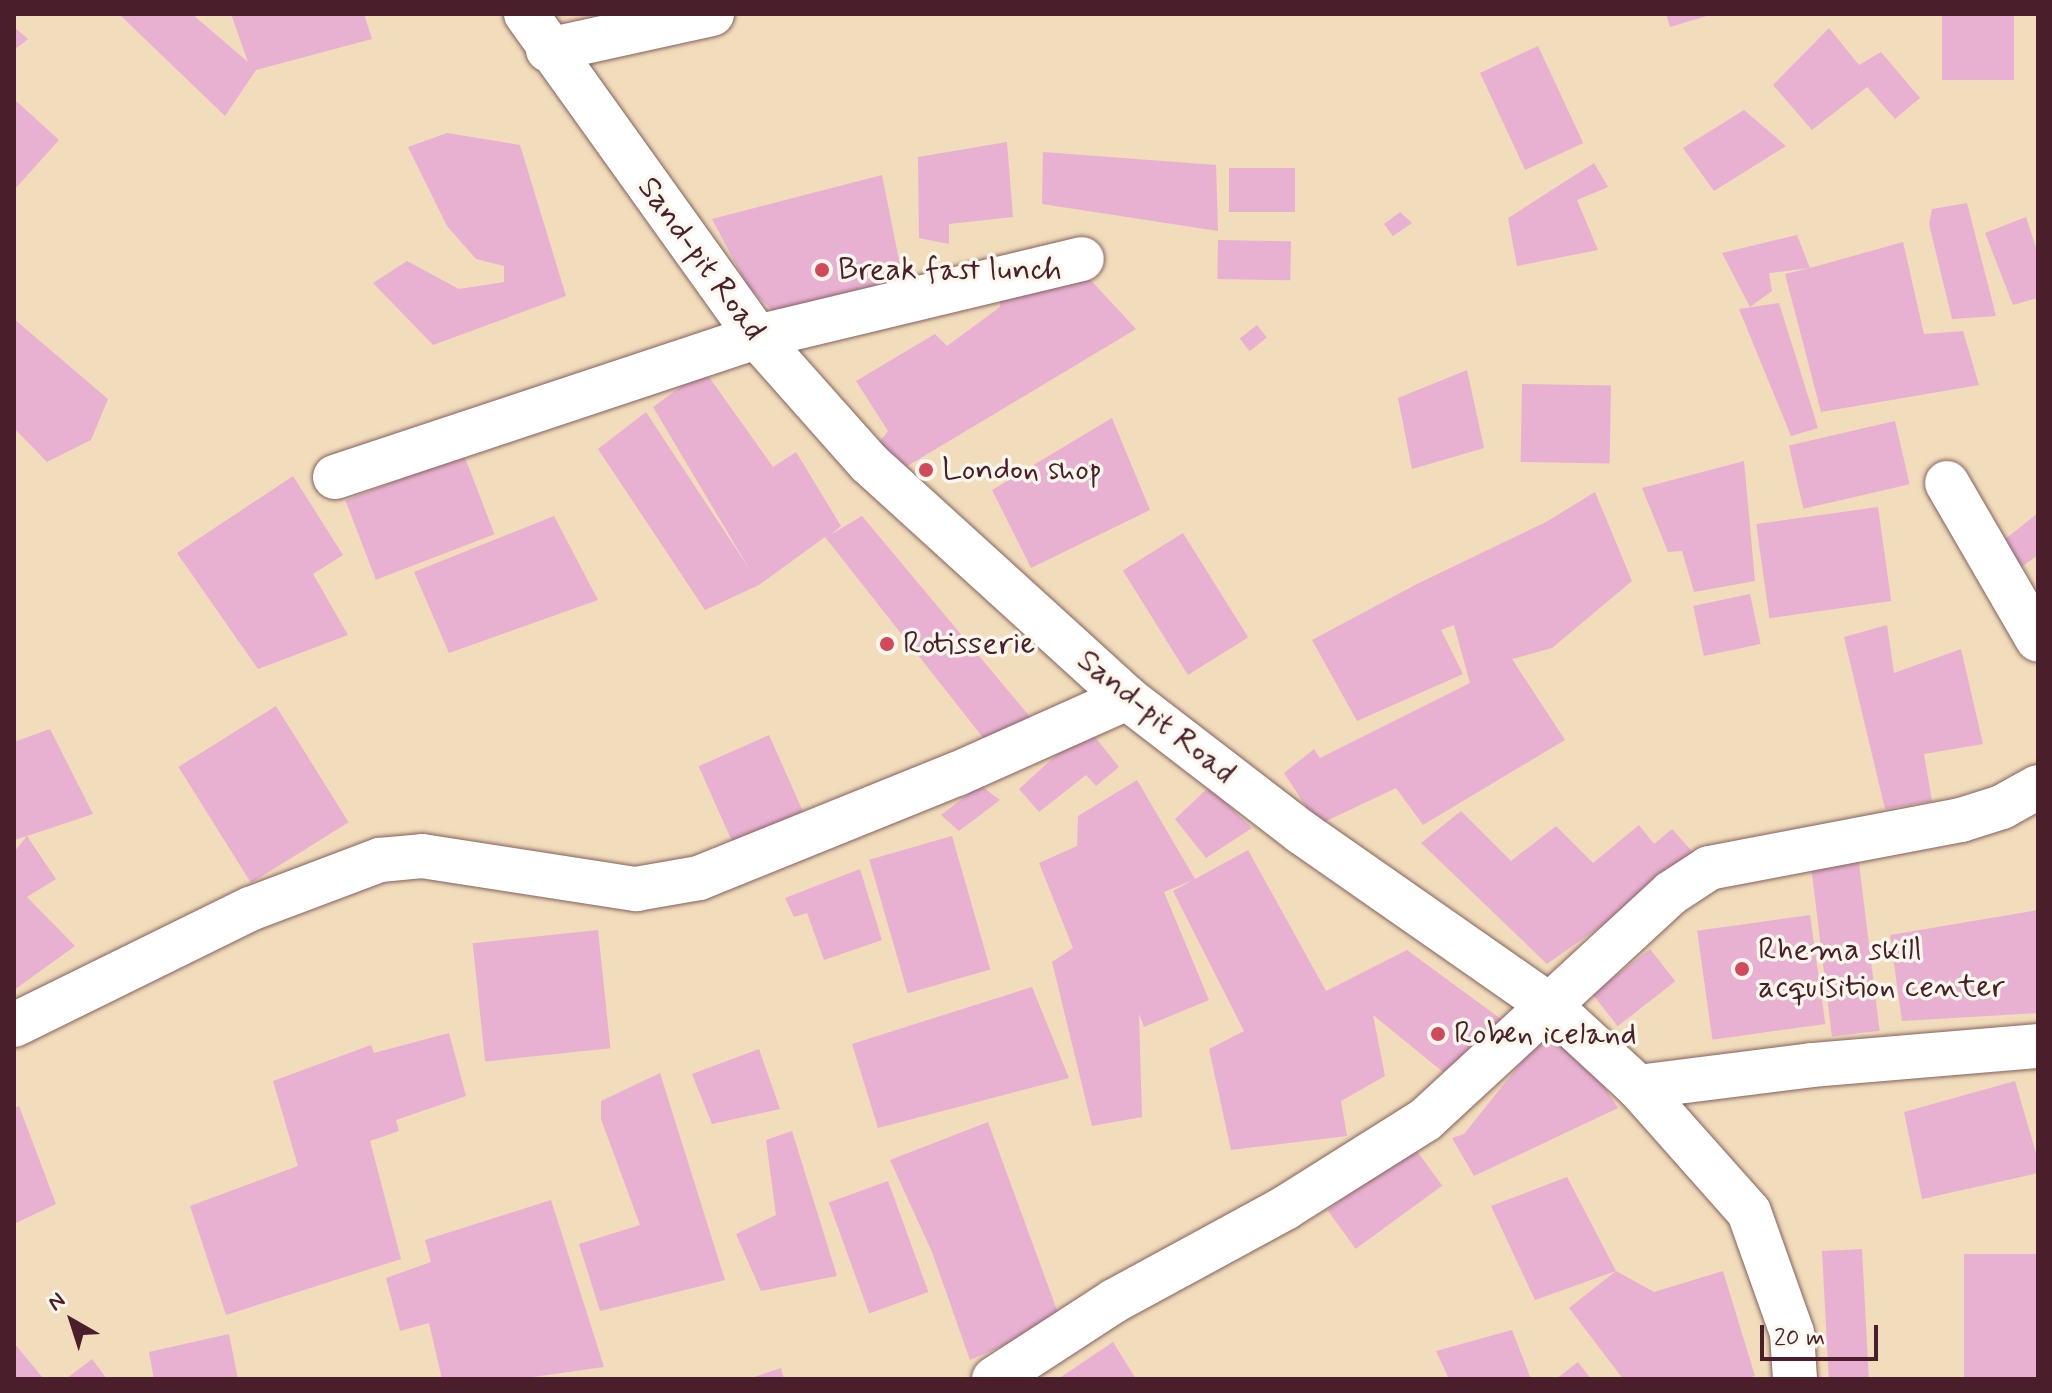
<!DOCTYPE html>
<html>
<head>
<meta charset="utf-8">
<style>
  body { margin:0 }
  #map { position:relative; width:2052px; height:1393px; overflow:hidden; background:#f1dcbb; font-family:Mynerve,sans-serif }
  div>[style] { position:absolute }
  .building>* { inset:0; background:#e8b1d2; transform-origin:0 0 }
  .roads { filter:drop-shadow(0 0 2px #84615d) drop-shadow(0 0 2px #84615d) }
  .minor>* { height:44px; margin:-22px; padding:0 22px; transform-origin:22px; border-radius:22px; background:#fff }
  .dots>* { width:22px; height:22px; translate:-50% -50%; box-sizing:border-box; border:4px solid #fbf7ec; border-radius:50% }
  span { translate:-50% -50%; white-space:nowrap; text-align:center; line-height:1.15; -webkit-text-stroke:7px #fbf7ec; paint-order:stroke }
  .street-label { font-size:32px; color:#4a1f2b }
  .poi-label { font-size:32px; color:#4a1f2b }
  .left { translate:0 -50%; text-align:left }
  .frame { position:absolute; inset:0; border:16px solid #4a1f2b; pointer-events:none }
  .north { position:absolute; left:32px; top:1281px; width:80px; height:80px; -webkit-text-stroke:6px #fbf7ec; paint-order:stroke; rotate:321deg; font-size:22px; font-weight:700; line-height:32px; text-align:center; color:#4a1f2b }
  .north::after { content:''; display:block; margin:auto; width:28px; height:36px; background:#4a1f2b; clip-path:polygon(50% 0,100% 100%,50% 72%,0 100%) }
  .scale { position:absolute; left:1760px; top:1325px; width:118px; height:36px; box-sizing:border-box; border:4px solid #4a1f2b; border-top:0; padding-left:10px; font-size:24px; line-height:28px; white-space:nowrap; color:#4a1f2b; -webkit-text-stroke:6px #fbf7ec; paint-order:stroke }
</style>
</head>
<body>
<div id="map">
  <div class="building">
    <i style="clip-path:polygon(119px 14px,192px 14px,248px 62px,231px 14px,364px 14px,372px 39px,256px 70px,225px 116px)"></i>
    <i style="clip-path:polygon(1666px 14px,1710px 14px,1710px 15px,1670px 27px)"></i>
    <i style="left:1942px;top:14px;width:72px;height:66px"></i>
    <i style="clip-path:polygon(14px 27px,28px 39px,14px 50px)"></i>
    <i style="clip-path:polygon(1829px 28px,1859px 65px,1881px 52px,1920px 98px,1895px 119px,1867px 87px,1812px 130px,1773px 85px)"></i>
    <i style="left:1538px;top:46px;width:107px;height:64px;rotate:65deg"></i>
    <i style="clip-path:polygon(14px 99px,59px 140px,14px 190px)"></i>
    <i style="clip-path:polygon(1744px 110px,1786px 146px,1714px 191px,1683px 148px)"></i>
    <i style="clip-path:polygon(447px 133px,520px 145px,566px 296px,433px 345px,373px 283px,407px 261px,459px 289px,504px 282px,504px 266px,476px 259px,447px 226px,408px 147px)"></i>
    <i style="clip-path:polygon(1007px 142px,1013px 217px,949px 224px,949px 244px,919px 238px,918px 157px)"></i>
    <i style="clip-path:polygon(1043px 152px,1216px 165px,1218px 231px,1042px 204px)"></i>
    <i style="clip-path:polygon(1594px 163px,1608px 187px,1577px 200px,1598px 250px,1517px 266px,1508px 218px)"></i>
    <i style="left:1229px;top:168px;width:66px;height:44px"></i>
    <i style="clip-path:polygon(882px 175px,904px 285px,781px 319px,748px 287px,712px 219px)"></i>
    <i style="clip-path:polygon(1967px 203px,1996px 316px,1952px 319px,1929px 224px,1932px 209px)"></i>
    <i style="clip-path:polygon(1400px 212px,1412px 223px,1393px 236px,1384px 224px)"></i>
    <i style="clip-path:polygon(2026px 217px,2038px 254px,2038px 298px,2013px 305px,1985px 233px)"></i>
    <i style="clip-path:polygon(1797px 235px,1810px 268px,1903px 242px,1924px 334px,1963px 331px,1979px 385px,1821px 412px,1785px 274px,1810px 268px,1769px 273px,1772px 291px,1750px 307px,1722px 253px)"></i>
    <i style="left:1218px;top:240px;width:73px;height:39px;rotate:1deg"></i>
    <i style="clip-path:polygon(1085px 274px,1136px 329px,899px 471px,875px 448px,888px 431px,856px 381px,935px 334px,947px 346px,1000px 307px,1000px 288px)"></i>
    <i style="clip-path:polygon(1779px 303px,1818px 428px,1791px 436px,1739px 309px)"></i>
    <i style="clip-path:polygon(14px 319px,108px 399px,91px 440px,47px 462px,14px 428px)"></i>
    <i style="left:1257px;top:325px;width:16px;height:22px;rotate:52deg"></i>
    <i style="clip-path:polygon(704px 370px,773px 467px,796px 452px,841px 526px,830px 535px,862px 516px,1036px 724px,988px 744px,825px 537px,759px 585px,705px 610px,598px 449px,646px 412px,750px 570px,653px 407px)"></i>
    <i style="clip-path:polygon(1467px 370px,1484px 448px,1412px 469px,1398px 398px)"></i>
    <i style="left:1522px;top:384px;width:89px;height:78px;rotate:1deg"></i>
    <i style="clip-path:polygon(1112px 418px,1150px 510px,1031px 568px,992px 490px)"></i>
    <i style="left:1895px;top:421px;width:65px;height:109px;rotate:77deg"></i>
    <i style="left:464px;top:455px;width:85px;height:127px;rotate:69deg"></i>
    <i style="clip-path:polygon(1744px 461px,1755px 581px,1694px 592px,1682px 551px,1668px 552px,1642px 488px)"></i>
    <i style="clip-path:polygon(293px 476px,343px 555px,313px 574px,348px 635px,258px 669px,177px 553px)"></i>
    <i style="clip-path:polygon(1595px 492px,1632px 581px,1552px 648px,1512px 659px,1565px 740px,1423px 825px,1396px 788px,1318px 825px,1284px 773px,1314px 749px,1320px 758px,1470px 683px,1454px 625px,1441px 630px,1463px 674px,1357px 721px,1312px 640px,1417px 584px,1546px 522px)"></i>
    <i style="left:1878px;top:507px;width:95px;height:123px;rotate:82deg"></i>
    <i style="clip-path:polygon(2038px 513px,2038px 555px,2020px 568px,1999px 544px)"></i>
    <i style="clip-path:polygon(554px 516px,598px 600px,449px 653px,414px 572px)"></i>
    <i style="left:1183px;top:533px;width:123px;height:71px;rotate:58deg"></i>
    <i style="left:1750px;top:594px;width:51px;height:58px;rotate:78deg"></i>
    <i style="clip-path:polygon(1887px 625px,1894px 673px,1961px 649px,1983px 744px,1924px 754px,1932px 801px,1885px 809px,1844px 637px)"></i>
    <i style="left:276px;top:706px;width:137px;height:115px;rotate:58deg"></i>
    <i style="clip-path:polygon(1087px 727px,1119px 767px,1096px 786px,1086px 775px,1039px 812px,1019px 789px)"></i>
    <i style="clip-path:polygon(50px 729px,93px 814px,27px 836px,56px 879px,27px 897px,75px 946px,14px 990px,14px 852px,27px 836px,14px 840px,14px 742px)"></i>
    <i style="left:769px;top:735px;width:91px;height:77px;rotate:66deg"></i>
    <i style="clip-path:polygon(1137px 780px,1195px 879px,1248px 850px,1326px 991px,1407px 950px,1505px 1022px,1443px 1072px,1373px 1015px,1385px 1076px,1341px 1101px,1347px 1136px,1231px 1150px,1209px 1049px,1244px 1031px,1173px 891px,1193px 880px,1164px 892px,1209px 1000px,1144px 1027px,1139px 1014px,1142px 1117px,1092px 1126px,1052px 962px,1073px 948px,1039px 863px,1077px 846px,1078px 816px)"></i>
    <i style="clip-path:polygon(980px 785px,1000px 800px,959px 831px,941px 815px)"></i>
    <i style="clip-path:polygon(1209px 787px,1252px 828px,1206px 858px,1175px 819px)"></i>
    <i style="clip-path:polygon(1461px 811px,1511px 861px,1556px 826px,1593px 863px,1639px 825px,1654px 844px,1672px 829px,1698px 858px,1547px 964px,1421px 843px)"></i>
    <i style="left:952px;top:836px;width:139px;height:86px;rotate:74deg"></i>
    <i style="left:1858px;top:855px;width:177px;height:48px;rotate:83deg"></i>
    <i style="clip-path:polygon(860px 869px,882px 940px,824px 960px,807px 913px,794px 917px,785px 898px)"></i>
    <i style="clip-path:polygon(2038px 910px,2038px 1013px,1902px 1021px,1890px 935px)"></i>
    <i style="left:1810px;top:915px;width:110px;height:114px;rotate:82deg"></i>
    <i style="left:598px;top:930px;width:119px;height:126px;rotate:84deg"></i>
    <i style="left:1650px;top:949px;width:41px;height:73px;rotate:52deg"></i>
    <i style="clip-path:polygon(1032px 987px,1069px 1078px,878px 1128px,852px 1044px)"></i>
    <i style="clip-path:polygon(1548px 1029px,1579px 1048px,1618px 1108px,1474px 1176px,1452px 1138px,1464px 1134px)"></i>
    <i style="clip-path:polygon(449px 1033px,466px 1096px,396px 1120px,399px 1131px,370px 1141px,401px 1259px,226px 1315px,190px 1206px,298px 1166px,273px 1081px,371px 1045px,374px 1053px)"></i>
    <i style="clip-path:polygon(759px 1049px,780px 1109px,712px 1124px,692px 1074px)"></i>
    <i style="clip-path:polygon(660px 1073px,725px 1280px,600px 1311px,579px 1244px,640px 1225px,601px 1119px,601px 1101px)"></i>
    <i style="clip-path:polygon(2015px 1081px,2038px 1160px,2038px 1173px,1922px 1199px,1904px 1112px)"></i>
    <i style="clip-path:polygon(19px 1106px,56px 1204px,14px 1224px,14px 1108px)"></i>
    <i style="clip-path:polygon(988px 1122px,1061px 1321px,970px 1360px,932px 1252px,890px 1160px)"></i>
    <i style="clip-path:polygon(792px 1131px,837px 1276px,761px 1291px,736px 1234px,776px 1215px,766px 1140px)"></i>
    <i style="left:1414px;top:1147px;width:48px;height:107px;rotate:54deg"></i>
    <i style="clip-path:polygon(1567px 1177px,1616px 1271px,1654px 1292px,1723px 1271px,1755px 1376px,1743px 1379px,1623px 1379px,1569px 1308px,1616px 1271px,1535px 1300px,1491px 1206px)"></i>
    <i style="left:888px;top:1181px;width:118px;height:63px;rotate:70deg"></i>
    <i style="clip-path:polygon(551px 1200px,604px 1367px,519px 1379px,442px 1379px,429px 1323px,400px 1331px,386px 1278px,431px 1262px,425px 1240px)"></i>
    <i style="left:1862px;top:1249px;width:130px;height:40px;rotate:87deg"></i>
    <i style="left:2038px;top:1254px;width:125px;height:74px;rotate:90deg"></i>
    <i style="clip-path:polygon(1512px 1330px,1531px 1379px,1449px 1379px,1436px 1351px)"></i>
    <i style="clip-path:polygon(229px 1334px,238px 1379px,154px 1379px,149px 1352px)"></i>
    <i style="clip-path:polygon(1113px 1342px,1136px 1379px,1058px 1379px)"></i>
    <i style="clip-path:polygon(14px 1343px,42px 1377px,14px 1379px)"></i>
    <i style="clip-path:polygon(92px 1359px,107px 1379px,66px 1379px)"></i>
    <i style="clip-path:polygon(1578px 1362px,1591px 1379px,1556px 1379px)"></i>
    <i style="clip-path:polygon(781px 1368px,784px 1379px,751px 1379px,751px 1378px)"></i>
  </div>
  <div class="roads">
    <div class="minor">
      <i style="left:526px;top:14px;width:397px;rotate:54.4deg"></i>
      <i style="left:757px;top:337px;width:169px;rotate:48.4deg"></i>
      <i style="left:869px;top:463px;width:349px;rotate:42.3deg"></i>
      <i style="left:1127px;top:698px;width:220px;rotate:37.6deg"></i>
      <i style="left:1301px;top:832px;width:301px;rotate:34.9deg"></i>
      <i style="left:1548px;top:1004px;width:122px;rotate:42.7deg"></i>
      <i style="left:1638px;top:1087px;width:167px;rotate:48.4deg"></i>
      <i style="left:1749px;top:1212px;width:128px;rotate:70.4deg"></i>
      <i style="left:1792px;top:1333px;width:46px;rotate:86.3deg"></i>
      <i style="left:548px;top:50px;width:168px;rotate:-12.4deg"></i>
      <i style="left:335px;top:477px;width:445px;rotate:-18.4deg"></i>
      <i style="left:757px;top:337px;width:334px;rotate:-13.5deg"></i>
      <i style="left:1947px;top:483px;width:181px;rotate:59.9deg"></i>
      <i style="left:14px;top:1025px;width:263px;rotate:-26.2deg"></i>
      <i style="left:250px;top:909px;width:139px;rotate:-20.7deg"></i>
      <i style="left:380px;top:860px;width:42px;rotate:-5.4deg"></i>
      <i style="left:422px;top:856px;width:217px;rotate:8.8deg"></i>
      <i style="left:636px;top:889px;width:64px;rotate:-9.9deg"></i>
      <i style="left:699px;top:878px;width:278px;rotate:-22deg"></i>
      <i style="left:957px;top:774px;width:186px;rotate:-24.1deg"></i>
      <i style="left:1638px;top:1087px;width:175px;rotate:-7.2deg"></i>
      <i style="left:1812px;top:1065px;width:227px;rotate:-4.8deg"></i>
      <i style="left:994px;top:1379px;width:143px;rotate:-33deg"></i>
      <i style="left:1114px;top:1301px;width:195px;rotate:-28.5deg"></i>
      <i style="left:1285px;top:1208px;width:165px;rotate:-32.2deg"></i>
      <i style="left:1425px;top:1120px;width:335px;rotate:-42.7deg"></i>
      <i style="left:1671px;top:893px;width:45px;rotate:-33.3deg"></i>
      <i style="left:1709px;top:868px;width:257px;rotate:-10.8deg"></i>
      <i style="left:1961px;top:820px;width:43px;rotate:-17.6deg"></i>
      <i style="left:2002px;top:807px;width:41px;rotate:-29.1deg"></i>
    </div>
  </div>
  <div class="dots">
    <i style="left:822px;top:270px;background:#d1495b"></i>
    <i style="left:926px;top:470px;background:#d1495b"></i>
    <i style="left:887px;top:644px;background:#d1495b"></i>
    <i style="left:1742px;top:969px;background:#d1495b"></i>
    <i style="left:1438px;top:1034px;background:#d1495b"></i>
  </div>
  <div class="street-label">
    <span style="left:701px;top:259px;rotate:54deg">Sand-pit Road</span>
    <span style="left:1156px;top:717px;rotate:39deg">Sand-pit Road</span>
  </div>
  <div class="poi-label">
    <span class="left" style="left:838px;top:270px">Break fast lunch</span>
    <span class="left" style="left:942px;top:470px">London shop</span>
    <span class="left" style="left:903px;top:644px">Rotisserie</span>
    <span class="left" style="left:1758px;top:969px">Rhema skill<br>acquisition center</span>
    <span class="left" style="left:1454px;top:1034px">Roben iceland</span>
  </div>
  <div class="frame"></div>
  <div class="north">N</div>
  <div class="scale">20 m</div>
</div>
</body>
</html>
